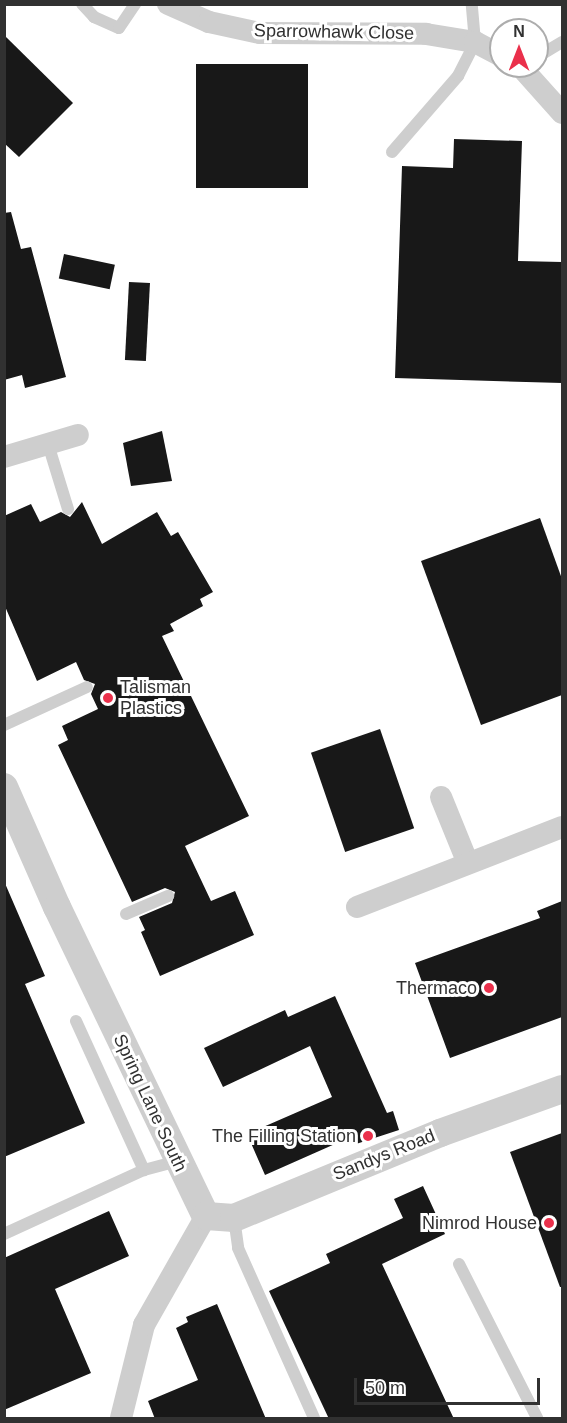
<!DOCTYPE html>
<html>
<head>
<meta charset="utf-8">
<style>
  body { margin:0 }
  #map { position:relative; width:567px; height:1423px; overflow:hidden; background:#fff; font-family:Helvetica,sans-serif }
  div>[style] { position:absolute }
  .building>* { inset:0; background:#181818; transform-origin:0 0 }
  .service>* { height:12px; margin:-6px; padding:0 6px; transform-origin:6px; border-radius:6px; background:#cecece }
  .minor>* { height:22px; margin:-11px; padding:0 11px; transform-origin:11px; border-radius:11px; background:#cecece }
  .tertiary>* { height:28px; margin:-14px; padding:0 14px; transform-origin:14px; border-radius:14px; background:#cecece }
  .dots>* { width:16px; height:16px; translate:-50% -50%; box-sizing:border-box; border:3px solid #fff; border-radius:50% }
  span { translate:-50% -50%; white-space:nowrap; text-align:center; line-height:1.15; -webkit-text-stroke:6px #fff; paint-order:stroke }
  .street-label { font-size:18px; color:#313131 }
  .poi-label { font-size:18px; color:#313131 }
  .left { translate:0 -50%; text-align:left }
  .right { translate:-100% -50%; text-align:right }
  .frame { position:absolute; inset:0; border:6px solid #313131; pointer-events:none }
  .north { position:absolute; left:489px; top:18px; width:60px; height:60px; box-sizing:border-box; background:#fff; border:2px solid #adadad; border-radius:50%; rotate:0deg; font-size:16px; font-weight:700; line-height:24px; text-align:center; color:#313131 }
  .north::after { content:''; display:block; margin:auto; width:21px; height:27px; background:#ea304b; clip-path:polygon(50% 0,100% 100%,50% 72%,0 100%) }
  .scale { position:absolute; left:354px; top:1378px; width:186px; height:27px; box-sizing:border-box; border:3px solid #313131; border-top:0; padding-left:8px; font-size:18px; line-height:21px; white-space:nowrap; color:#313131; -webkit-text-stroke:4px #fff; paint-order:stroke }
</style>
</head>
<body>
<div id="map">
  <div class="building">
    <i style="clip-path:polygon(4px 35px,73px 103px,19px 157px,4px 143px)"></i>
    <i style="left:308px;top:64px;width:124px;height:112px;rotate:90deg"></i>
    <i style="clip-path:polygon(454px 139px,522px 141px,518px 261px,562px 262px,562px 383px,395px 378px,402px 166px,453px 168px)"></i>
    <i style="clip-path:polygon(11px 212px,21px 249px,31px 247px,66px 377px,25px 388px,22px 375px,4px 380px,4px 213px)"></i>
    <i style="left:64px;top:254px;width:52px;height:25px;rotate:12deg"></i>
    <i style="left:129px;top:282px;width:21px;height:78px;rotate:3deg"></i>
    <i style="clip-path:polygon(162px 431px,172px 481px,131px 486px,123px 443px)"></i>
    <i style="clip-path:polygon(82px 502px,102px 544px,157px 512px,171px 536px,178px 532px,213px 592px,200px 599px,203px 606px,170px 624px,174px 631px,162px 636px,249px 816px,185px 846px,211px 901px,235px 891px,254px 935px,160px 976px,141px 932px,145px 930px,139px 917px,172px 903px,175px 892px,165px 888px,132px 902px,58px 745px,68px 740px,62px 726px,98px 709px,91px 694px,95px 684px,84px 680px,76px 662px,37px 681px,4px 604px,4px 516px,31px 504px,40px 522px,61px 512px,70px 517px)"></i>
    <i style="clip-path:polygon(540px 518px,562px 579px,562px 695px,481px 725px,421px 561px)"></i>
    <i style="left:380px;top:729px;width:105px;height:73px;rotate:71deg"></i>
    <i style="clip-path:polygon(4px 881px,45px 976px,25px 984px,85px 1123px,4px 1157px)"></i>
    <i style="clip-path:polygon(562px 901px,562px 1017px,450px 1058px,415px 963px,540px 918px,537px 911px)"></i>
    <i style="clip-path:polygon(335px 996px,387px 1113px,393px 1111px,399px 1130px,356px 1144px,353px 1136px,265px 1175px,247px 1134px,332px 1097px,310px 1046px,223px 1087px,204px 1048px,285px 1010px,288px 1017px)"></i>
    <i style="clip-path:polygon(562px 1133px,562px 1287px,560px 1287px,510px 1152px)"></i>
    <i style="clip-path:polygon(423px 1186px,445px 1234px,382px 1264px,454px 1419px,329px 1419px,269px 1291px,330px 1263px,326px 1254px,403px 1218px,394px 1199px)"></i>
    <i style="clip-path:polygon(109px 1211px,129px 1256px,55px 1289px,91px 1373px,4px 1410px,4px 1258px)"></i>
    <i style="clip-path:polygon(217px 1304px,266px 1419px,155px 1419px,148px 1401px,198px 1380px,176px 1328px,188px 1322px,186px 1317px)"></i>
  </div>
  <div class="service">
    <i style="left:82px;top:4px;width:18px;rotate:47deg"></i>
    <i style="left:94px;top:17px;width:27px;rotate:24deg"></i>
    <i style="left:119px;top:28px;width:29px;rotate:-56deg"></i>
    <i style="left:537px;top:57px;width:29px;rotate:-31deg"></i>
    <i style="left:392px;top:152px;width:101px;rotate:-49deg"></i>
    <i style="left:458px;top:76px;width:38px;rotate:-63deg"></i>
    <i style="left:475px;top:42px;width:38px;rotate:-95deg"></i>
    <i style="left:48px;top:444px;width:68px;rotate:72.9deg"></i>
    <i style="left:4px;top:725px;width:91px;rotate:-24.6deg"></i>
    <i style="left:126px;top:914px;width:46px;rotate:-23.2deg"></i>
    <i style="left:76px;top:1021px;width:164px;rotate:65.5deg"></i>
    <i style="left:234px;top:1218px;width:30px;rotate:82deg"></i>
    <i style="left:238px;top:1248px;width:186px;rotate:65.9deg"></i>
    <i style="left:4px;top:1234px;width:154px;rotate:-24.6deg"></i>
    <i style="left:144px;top:1170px;width:34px;rotate:-15deg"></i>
    <i style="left:459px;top:1264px;width:173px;rotate:63.1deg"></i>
  </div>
  <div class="minor">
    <i style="left:168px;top:4px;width:45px;rotate:23.7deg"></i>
    <i style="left:209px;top:22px;width:52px;rotate:12.2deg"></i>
    <i style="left:260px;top:33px;width:166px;rotate:0.3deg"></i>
    <i style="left:426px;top:34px;width:50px;rotate:9.3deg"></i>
    <i style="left:475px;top:42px;width:30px;rotate:28deg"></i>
    <i style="left:520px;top:66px;width:63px;rotate:48.2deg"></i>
    <i style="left:4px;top:457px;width:77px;rotate:-16.6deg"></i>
    <i style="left:441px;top:797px;width:69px;rotate:67.9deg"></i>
    <i style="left:357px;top:907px;width:220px;rotate:-21.3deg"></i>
    <i style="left:121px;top:1418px;width:96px;rotate:-76.1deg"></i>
    <i style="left:144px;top:1325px;width:125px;rotate:-60.4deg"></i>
  </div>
  <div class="tertiary">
    <i style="left:4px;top:787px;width:131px;rotate:66.2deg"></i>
    <i style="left:57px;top:907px;width:343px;rotate:64.3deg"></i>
    <i style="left:206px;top:1216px;width:28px;rotate:4deg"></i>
    <i style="left:234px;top:1218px;width:223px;rotate:-22.4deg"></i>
    <i style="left:440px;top:1133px;width:130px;rotate:-19.8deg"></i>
  </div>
  <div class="dots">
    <i style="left:108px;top:698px;background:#ea304b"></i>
    <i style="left:489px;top:988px;background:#ea304b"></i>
    <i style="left:368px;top:1136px;background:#ea304b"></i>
    <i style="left:549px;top:1223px;background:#ea304b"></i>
  </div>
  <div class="street-label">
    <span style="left:334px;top:32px;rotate:1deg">Sparrowhawk Close</span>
    <span style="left:150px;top:1103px;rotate:65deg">Spring Lane South</span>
    <span style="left:384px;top:1155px;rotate:-22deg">Sandys Road</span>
  </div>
  <div class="poi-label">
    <span class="left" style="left:120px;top:698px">Talisman<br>Plastics</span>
    <span class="right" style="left:477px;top:988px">Thermaco</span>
    <span class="right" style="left:356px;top:1136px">The Filling Station</span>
    <span class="right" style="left:537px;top:1223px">Nimrod House</span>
  </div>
  <div class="frame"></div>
  <div class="north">N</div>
  <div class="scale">50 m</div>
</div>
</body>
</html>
